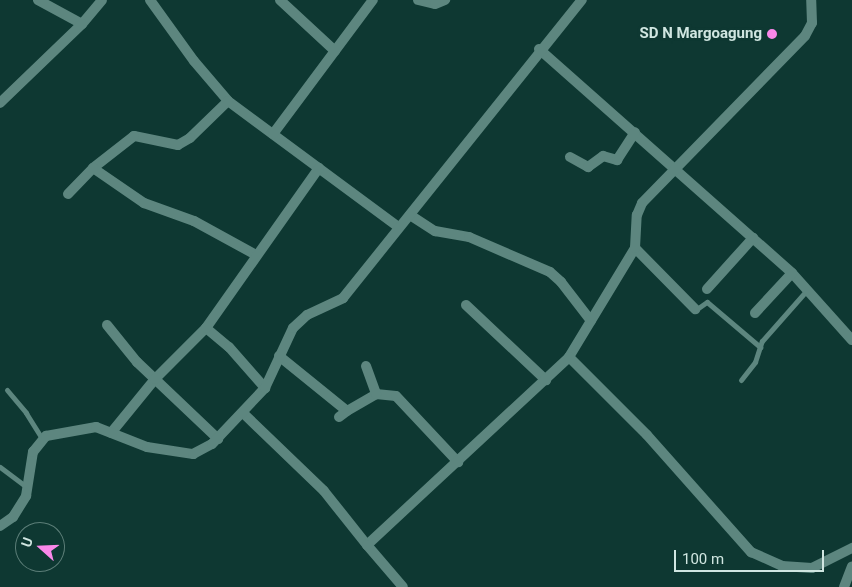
<!DOCTYPE html>
<html>
<head>
<meta charset="utf-8">
<style>
  body { margin:0 }
  #map { position:relative; width:852px; height:587px; overflow:hidden; background:#0e3832; font-family:Roboto,sans-serif }
  div>[style] { position:absolute }
  .service>* { height:5px; margin:-2.5px; padding:0 2.5px; transform-origin:2.5px; border-radius:2.5px; background:#5d867f }
  .minor>* { height:10px; margin:-5px; padding:0 5px; transform-origin:5px; border-radius:5px; background:#5d867f }
  .dots>* { width:14px; height:14px; translate:-50% -50%; box-sizing:border-box; border:2px solid #0e3832; border-radius:50% }
  span { translate:-50% -50%; white-space:nowrap; text-align:center; line-height:1.15; -webkit-text-stroke:5px #0e3832; paint-order:stroke }
  .poi-label { font-size:15px; color:#d0e6e1; font-weight:700 }
  .right { translate:-100% -50%; text-align:right }
  .north { position:absolute; left:15px; top:522px; width:50px; height:50px; box-sizing:border-box; background:#0e3832; border:1px solid #5c7e78; border-radius:50%; rotate:290deg; font-size:14px; font-weight:700; line-height:20px; text-align:center; color:#d0e6e1 }
  .north::after { content:''; display:block; margin:auto; width:18px; height:22px; background:#f988e9; clip-path:polygon(50% 0,100% 100%,50% 72%,0 100%) }
  .scale { position:absolute; left:674px; top:550px; width:150px; height:22px; box-sizing:border-box; border:2px solid #d0e6e1; border-top:0; padding-left:6px; font-size:15px; line-height:18px; white-space:nowrap; color:#d0e6e1; -webkit-text-stroke:4px #0e3832; paint-order:stroke }
</style>
</head>
<body>
<div id="map">
  <div class="service">
    <i style="left:694px;top:311px;width:16px;rotate:-35deg"></i>
    <i style="left:707px;top:302px;width:70px;rotate:40.3deg"></i>
    <i style="left:741px;top:380px;width:23px;rotate:-52deg"></i>
    <i style="left:755px;top:362px;width:22px;rotate:-72deg"></i>
    <i style="left:762px;top:341px;width:68px;rotate:-48.6deg"></i>
    <i style="left:7px;top:390px;width:30px;rotate:50deg"></i>
    <i style="left:26px;top:413px;width:31px;rotate:58deg"></i>
    <i style="left:0;top:467px;width:35px;rotate:37deg"></i>
  </div>
  <div class="minor">
    <i style="left:38px;top:0;width:50px;rotate:28.6deg"></i>
    <i style="left:82px;top:24px;width:31px;rotate:-50deg"></i>
    <i style="left:150px;top:0;width:75px;rotate:54.2deg"></i>
    <i style="left:194px;top:61px;width:52px;rotate:49.6deg"></i>
    <i style="left:228px;top:101px;width:212px;rotate:36.5deg"></i>
    <i style="left:280px;top:0;width:75px;rotate:42.8deg"></i>
    <i style="left:418px;top:0;width:17px;rotate:13deg"></i>
    <i style="left:435px;top:4px;width:11px;rotate:-22deg"></i>
    <i style="left:539px;top:49px;width:338px;rotate:41.5deg"></i>
    <i style="left:792px;top:273px;width:90px;rotate:48.2deg"></i>
    <i style="left:228px;top:101px;width:53px;rotate:135.8deg"></i>
    <i style="left:190px;top:138px;width:14px;rotate:150deg"></i>
    <i style="left:178px;top:145px;width:45px;rotate:-168.4deg"></i>
    <i style="left:134px;top:136px;width:52px;rotate:142deg"></i>
    <i style="left:93px;top:168px;width:62px;rotate:34.5deg"></i>
    <i style="left:144px;top:203px;width:53px;rotate:19.8deg"></i>
    <i style="left:194px;top:221px;width:71px;rotate:28.7deg"></i>
    <i style="left:0;top:103px;width:114px;rotate:-43.9deg"></i>
    <i style="left:273px;top:134px;width:167px;rotate:-53.3deg"></i>
    <i style="left:570px;top:157px;width:21px;rotate:29deg"></i>
    <i style="left:588px;top:167px;width:19px;rotate:-36deg"></i>
    <i style="left:603px;top:156px;width:15px;rotate:16deg"></i>
    <i style="left:617px;top:160px;width:33px;rotate:-57deg"></i>
    <i style="left:68px;top:194px;width:36px;rotate:-46deg"></i>
    <i style="left:410px;top:215px;width:30px;rotate:33deg"></i>
    <i style="left:435px;top:231px;width:35px;rotate:10deg"></i>
    <i style="left:469px;top:237px;width:88px;rotate:23.4deg"></i>
    <i style="left:550px;top:272px;width:15px;rotate:42deg"></i>
    <i style="left:561px;top:282px;width:49px;rotate:52.4deg"></i>
    <i style="left:635px;top:248px;width:86px;rotate:45.5deg"></i>
    <i style="left:707px;top:289px;width:69px;rotate:-48deg"></i>
    <i style="left:466px;top:305px;width:110px;rotate:43.2deg"></i>
    <i style="left:755px;top:313px;width:54px;rotate:-47.2deg"></i>
    <i style="left:107px;top:325px;width:48px;rotate:51deg"></i>
    <i style="left:137px;top:362px;width:112px;rotate:43.5deg"></i>
    <i style="left:206px;top:328px;width:30px;rotate:40deg"></i>
    <i style="left:229px;top:347px;width:55px;rotate:48.7deg"></i>
    <i style="left:279px;top:356px;width:87px;rotate:39deg"></i>
    <i style="left:347px;top:411px;width:34px;rotate:-30deg"></i>
    <i style="left:376px;top:394px;width:20px;rotate:6deg"></i>
    <i style="left:396px;top:396px;width:91px;rotate:46.8deg"></i>
    <i style="left:569px;top:357px;width:127px;rotate:-58.8deg"></i>
    <i style="left:635px;top:248px;width:33px;rotate:-87deg"></i>
    <i style="left:637px;top:215px;width:13px;rotate:-67deg"></i>
    <i style="left:642px;top:203px;width:233px;rotate:-45.7deg"></i>
    <i style="left:805px;top:36px;width:15px;rotate:-62deg"></i>
    <i style="left:812px;top:23px;width:23px;rotate:-92deg"></i>
    <i style="left:366px;top:366px;width:30px;rotate:70deg"></i>
    <i style="left:243px;top:413px;width:112px;rotate:43.9deg"></i>
    <i style="left:324px;top:491px;width:69px;rotate:51.5deg"></i>
    <i style="left:367px;top:545px;width:276px;rotate:-42.9deg"></i>
    <i style="left:569px;top:357px;width:110px;rotate:45deg"></i>
    <i style="left:647px;top:435px;width:157px;rotate:48.4deg"></i>
    <i style="left:751px;top:552px;width:34px;rotate:24deg"></i>
    <i style="left:782px;top:566px;width:30px;rotate:4deg"></i>
    <i style="left:812px;top:568px;width:45px;rotate:-26.6deg"></i>
    <i style="left:339px;top:417px;width:10px;rotate:-37deg"></i>
    <i style="left:111px;top:433px;width:70px;rotate:-50.8deg"></i>
    <i style="left:155px;top:379px;width:72px;rotate:-45deg"></i>
    <i style="left:206px;top:328px;width:196px;rotate:-54.8deg"></i>
    <i style="left:0;top:526px;width:16px;rotate:-35deg"></i>
    <i style="left:13px;top:517px;width:25px;rotate:-58deg"></i>
    <i style="left:26px;top:496px;width:45px;rotate:-81deg"></i>
    <i style="left:33px;top:452px;width:21px;rotate:-51deg"></i>
    <i style="left:46px;top:436px;width:51px;rotate:-10.2deg"></i>
    <i style="left:96px;top:427px;width:55px;rotate:21.4deg"></i>
    <i style="left:147px;top:447px;width:47px;rotate:8.7deg"></i>
    <i style="left:193px;top:454px;width:21px;rotate:-28deg"></i>
    <i style="left:212px;top:444px;width:77px;rotate:-46.6deg"></i>
    <i style="left:265px;top:388px;width:66px;rotate:-65deg"></i>
    <i style="left:293px;top:328px;width:19px;rotate:-43deg"></i>
    <i style="left:307px;top:315px;width:40px;rotate:-25deg"></i>
    <i style="left:343px;top:298px;width:382px;rotate:-51.3deg"></i>
    <i style="left:367px;top:545px;width:55px;rotate:49.4deg"></i>
    <i style="left:844px;top:587px;width:22px;rotate:-69deg"></i>
  </div>
  <div class="dots">
    <i style="left:772px;top:34px;background:#f988e9"></i>
  </div>
  <div class="poi-label">
    <span class="right" style="left:762px;top:34px">SD N Margoagung</span>
  </div>
  <div class="north">U</div>
  <div class="scale">100 m</div>
</div>
</body>
</html>
